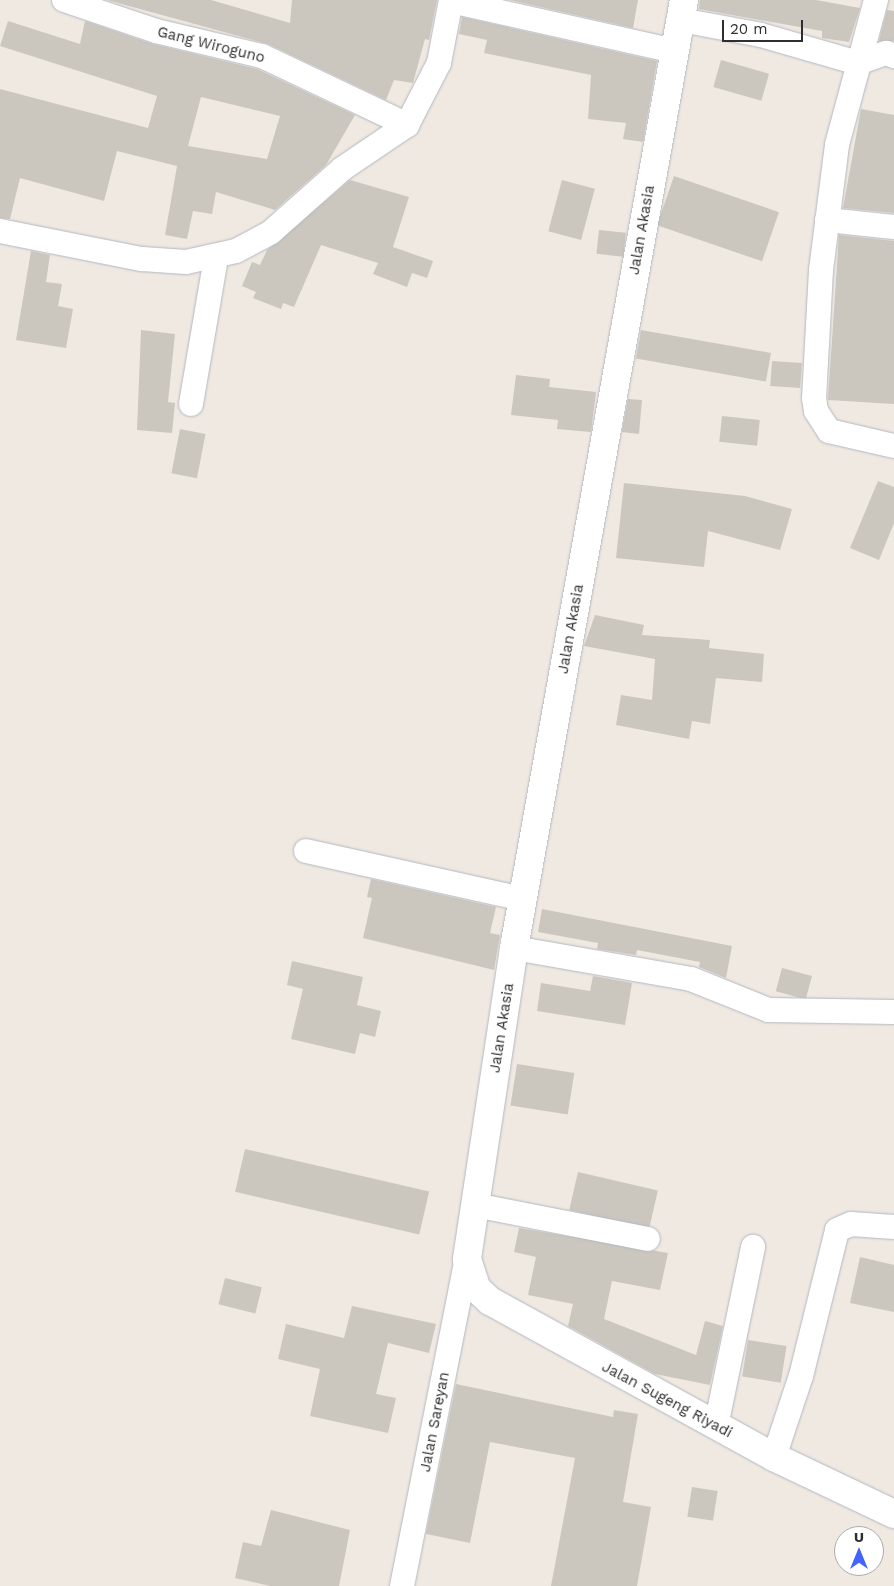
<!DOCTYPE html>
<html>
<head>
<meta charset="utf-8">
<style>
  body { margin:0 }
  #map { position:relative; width:894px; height:1586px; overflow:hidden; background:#efe9e1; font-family:"Work Sans",sans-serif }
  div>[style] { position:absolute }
  .building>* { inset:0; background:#cbc7bf; transform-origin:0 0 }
  .roads { filter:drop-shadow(0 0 1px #b4b7c1) drop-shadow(0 0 1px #b4b7c1) }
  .street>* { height:24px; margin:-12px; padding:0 12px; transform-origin:12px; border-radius:12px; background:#fff }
  .secondary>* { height:28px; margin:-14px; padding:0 14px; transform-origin:14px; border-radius:14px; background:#fff }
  span { translate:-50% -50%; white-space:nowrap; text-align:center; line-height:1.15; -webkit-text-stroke:4px #fff; paint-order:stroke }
  .street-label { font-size:15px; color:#2e2e2e }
  .north { position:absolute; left:834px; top:1526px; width:50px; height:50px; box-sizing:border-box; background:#fff; border:1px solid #ababab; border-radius:50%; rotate:0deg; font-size:14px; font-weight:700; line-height:20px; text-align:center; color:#2e2e2e }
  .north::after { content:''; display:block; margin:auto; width:18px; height:22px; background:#4264fb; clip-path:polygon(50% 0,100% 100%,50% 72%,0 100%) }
  .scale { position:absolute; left:722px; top:20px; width:81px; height:22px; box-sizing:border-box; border:2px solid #2e2e2e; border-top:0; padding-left:6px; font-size:15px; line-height:18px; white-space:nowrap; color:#2e2e2e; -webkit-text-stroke:4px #fff; paint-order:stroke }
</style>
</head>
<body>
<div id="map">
  <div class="building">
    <i style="clip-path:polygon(107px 0,211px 0,290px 23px,292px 0,437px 0,429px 40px,425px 39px,413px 83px,394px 80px,386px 100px,268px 44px)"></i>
    <i style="clip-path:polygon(510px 0,638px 0,633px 28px)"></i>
    <i style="clip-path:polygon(700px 0,816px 0,860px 8px,849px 42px,822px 38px,822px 31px,699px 9px)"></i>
    <i style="clip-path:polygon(887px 10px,894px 11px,894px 41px,879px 41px)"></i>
    <i style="clip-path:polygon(462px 17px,657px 61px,643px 142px,623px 139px,626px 123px,588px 119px,591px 75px,484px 53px,487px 40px,459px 34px)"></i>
    <i style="clip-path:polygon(evenodd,8px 21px,80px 44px,85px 21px,153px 44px,257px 69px,355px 115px,326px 165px,275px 210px,216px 192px,212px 214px,193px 211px,187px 239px,165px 235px,177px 166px,117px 151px,104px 201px,20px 178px,10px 219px,0 218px,0 89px,148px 128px,157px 96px,0 46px,8px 21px,201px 97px,280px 116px,267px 159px,188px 146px,201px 97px)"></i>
    <i style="left:721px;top:60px;width:50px;height:28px;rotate:16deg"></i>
    <i style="clip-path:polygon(861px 109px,894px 115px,894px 213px,843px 208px)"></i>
    <i style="left:674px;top:176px;width:111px;height:52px;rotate:19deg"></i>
    <i style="clip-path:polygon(350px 180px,409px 197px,393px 247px,433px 261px,427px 278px,412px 273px,407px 287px,373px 274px,378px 263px,321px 245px,294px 307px,283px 303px,281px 309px,253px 298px,256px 292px,242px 286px,252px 262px,260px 265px,267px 250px)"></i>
    <i style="left:562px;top:180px;width:34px;height:53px;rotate:15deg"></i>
    <i style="left:599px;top:230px;width:27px;height:24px;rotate:6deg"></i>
    <i style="clip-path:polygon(839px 235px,894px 241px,894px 404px,828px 400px)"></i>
    <i style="clip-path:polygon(31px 251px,50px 255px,46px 282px,62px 284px,58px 306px,73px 309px,66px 348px,16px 340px)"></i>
    <i style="clip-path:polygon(141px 330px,175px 334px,168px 402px,175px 403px,172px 433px,137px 430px)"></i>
    <i style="left:641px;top:330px;width:132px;height:29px;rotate:10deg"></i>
    <i style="left:772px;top:361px;width:30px;height:25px;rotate:4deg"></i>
    <i style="clip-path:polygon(516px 375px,550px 379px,549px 387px,596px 392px,591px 432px,557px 429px,558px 420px,511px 415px)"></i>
    <i style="clip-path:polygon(628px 399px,642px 400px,639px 434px,622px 432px)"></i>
    <i style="left:722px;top:416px;width:38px;height:26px;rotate:6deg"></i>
    <i style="left:180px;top:429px;width:26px;height:45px;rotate:11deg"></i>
    <i style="clip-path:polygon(878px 481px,894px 487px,894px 523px,879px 560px,850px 548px)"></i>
    <i style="clip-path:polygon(624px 483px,745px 496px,792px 509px,780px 550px,708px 531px,704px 567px,616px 558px)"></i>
    <i style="clip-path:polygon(595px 615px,644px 625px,642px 635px,710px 640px,709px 648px,764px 654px,762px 682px,716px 678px,710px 724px,692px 721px,689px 739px,616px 725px,621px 695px,652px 700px,655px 659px,584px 646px)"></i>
    <i style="clip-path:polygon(371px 879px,496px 907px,490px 933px,500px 935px,494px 970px,363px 938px,372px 898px,367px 897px)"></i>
    <i style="clip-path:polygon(542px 909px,732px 946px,726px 978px,699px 967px,700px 962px,637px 950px,636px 955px,597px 949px,598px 943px,538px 932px)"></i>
    <i style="clip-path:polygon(292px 961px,363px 977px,357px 1005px,381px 1011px,375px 1037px,360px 1033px,355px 1054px,291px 1039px,303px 989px,287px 985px)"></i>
    <i style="left:782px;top:968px;width:31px;height:24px;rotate:15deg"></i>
    <i style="clip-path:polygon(593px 976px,632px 983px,625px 1025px,537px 1011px,541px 983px,590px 991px)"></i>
    <i style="left:517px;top:1064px;width:58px;height:42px;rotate:9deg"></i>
    <i style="left:245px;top:1149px;width:189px;height:44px;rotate:13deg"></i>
    <i style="left:578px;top:1172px;width:82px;height:39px;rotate:13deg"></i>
    <i style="clip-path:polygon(519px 1228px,668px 1253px,660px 1290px,612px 1281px,604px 1319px,696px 1355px,705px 1321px,723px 1326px,710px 1385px,655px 1374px,568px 1326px,573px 1304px,528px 1295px,536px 1257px,514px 1252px)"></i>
    <i style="clip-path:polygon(860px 1257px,894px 1265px,894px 1312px,850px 1303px)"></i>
    <i style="left:225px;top:1278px;width:38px;height:27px;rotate:14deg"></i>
    <i style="clip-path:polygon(352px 1306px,436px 1324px,429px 1353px,388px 1343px,376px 1394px,396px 1398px,388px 1433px,310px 1416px,320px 1369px,278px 1359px,286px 1324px,344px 1338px)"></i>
    <i style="left:748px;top:1340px;width:39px;height:37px;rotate:9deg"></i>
    <i style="clip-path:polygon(456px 1384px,613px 1417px,614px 1410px,638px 1414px,623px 1502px,651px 1507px,637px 1586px,551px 1586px,575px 1458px,490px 1442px,470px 1543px,426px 1534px)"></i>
    <i style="left:692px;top:1487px;width:26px;height:30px;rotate:9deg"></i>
    <i style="clip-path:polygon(271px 1510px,350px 1530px,339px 1586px,270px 1586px,235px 1578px,243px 1542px,261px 1546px)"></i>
  </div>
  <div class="roads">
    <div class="street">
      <i style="left:64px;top:0;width:97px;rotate:18.6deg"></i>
      <i style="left:156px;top:31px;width:109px;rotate:13.3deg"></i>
      <i style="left:262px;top:56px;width:161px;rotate:25.4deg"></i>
      <i style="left:876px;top:0;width:150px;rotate:105.1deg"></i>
      <i style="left:837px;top:145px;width:126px;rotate:97.3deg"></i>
      <i style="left:821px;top:270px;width:128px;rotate:93.1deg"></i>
      <i style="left:814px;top:398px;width:13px;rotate:81deg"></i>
      <i style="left:816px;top:411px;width:24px;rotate:57deg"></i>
      <i style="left:829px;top:431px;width:67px;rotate:13deg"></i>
      <i style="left:451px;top:1px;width:230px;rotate:12.6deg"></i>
      <i style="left:681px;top:20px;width:81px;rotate:10.6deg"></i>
      <i style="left:761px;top:35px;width:101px;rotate:16.1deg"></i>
      <i style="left:858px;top:63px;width:30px;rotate:-20deg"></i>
      <i style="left:886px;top:53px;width:9px;rotate:21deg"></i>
      <i style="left:827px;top:220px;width:67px;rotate:6deg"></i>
      <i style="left:0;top:231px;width:145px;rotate:11.2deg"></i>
      <i style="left:142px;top:259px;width:44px;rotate:3.9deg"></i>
      <i style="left:186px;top:262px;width:51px;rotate:-12.4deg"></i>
      <i style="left:236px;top:251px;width:38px;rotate:-28deg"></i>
      <i style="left:270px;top:233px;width:96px;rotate:-41.6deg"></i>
      <i style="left:342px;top:169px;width:78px;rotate:-34.1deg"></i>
      <i style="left:407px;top:125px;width:70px;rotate:-62.7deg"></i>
      <i style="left:439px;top:63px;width:64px;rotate:-79.2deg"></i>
      <i style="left:191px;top:404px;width:148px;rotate:-80.3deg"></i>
      <i style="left:306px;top:851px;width:222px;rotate:12.5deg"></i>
      <i style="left:514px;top:948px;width:180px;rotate:9.9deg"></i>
      <i style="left:691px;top:979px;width:83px;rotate:21.9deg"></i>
      <i style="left:768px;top:1010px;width:126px;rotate:0.9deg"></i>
      <i style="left:475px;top:1205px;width:176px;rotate:11.1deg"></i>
      <i style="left:716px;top:1426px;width:183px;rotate:-78.3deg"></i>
      <i style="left:774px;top:1457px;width:85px;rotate:-71.6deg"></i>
      <i style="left:801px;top:1376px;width:150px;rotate:-76.1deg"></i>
      <i style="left:837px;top:1230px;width:15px;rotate:-23deg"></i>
      <i style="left:851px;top:1224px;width:43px;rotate:4deg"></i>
      <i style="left:402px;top:1586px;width:333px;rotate:-78.8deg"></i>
    </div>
    <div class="secondary">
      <i style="left:684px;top:0;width:963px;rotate:100.17deg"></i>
      <i style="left:514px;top:948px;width:315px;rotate:98.6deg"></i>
      <i style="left:467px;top:1259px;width:32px;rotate:72deg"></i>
      <i style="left:477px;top:1289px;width:18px;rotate:43deg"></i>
      <i style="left:490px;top:1301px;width:324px;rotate:28.8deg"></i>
      <i style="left:774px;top:1457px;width:133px;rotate:25.4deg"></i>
    </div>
  </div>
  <div class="street-label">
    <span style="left:211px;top:45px;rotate:14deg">Gang Wiroguno</span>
    <span style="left:642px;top:230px;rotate:-80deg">Jalan Akasia</span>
    <span style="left:571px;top:629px;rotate:-80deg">Jalan Akasia</span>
    <span style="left:502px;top:1028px;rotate:-81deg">Jalan Akasia</span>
    <span style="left:667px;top:1400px;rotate:28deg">Jalan Sugeng Riyadi</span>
    <span style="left:435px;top:1422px;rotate:-79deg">Jalan Sareyan</span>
  </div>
  <div class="north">U</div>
  <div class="scale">20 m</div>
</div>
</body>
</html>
